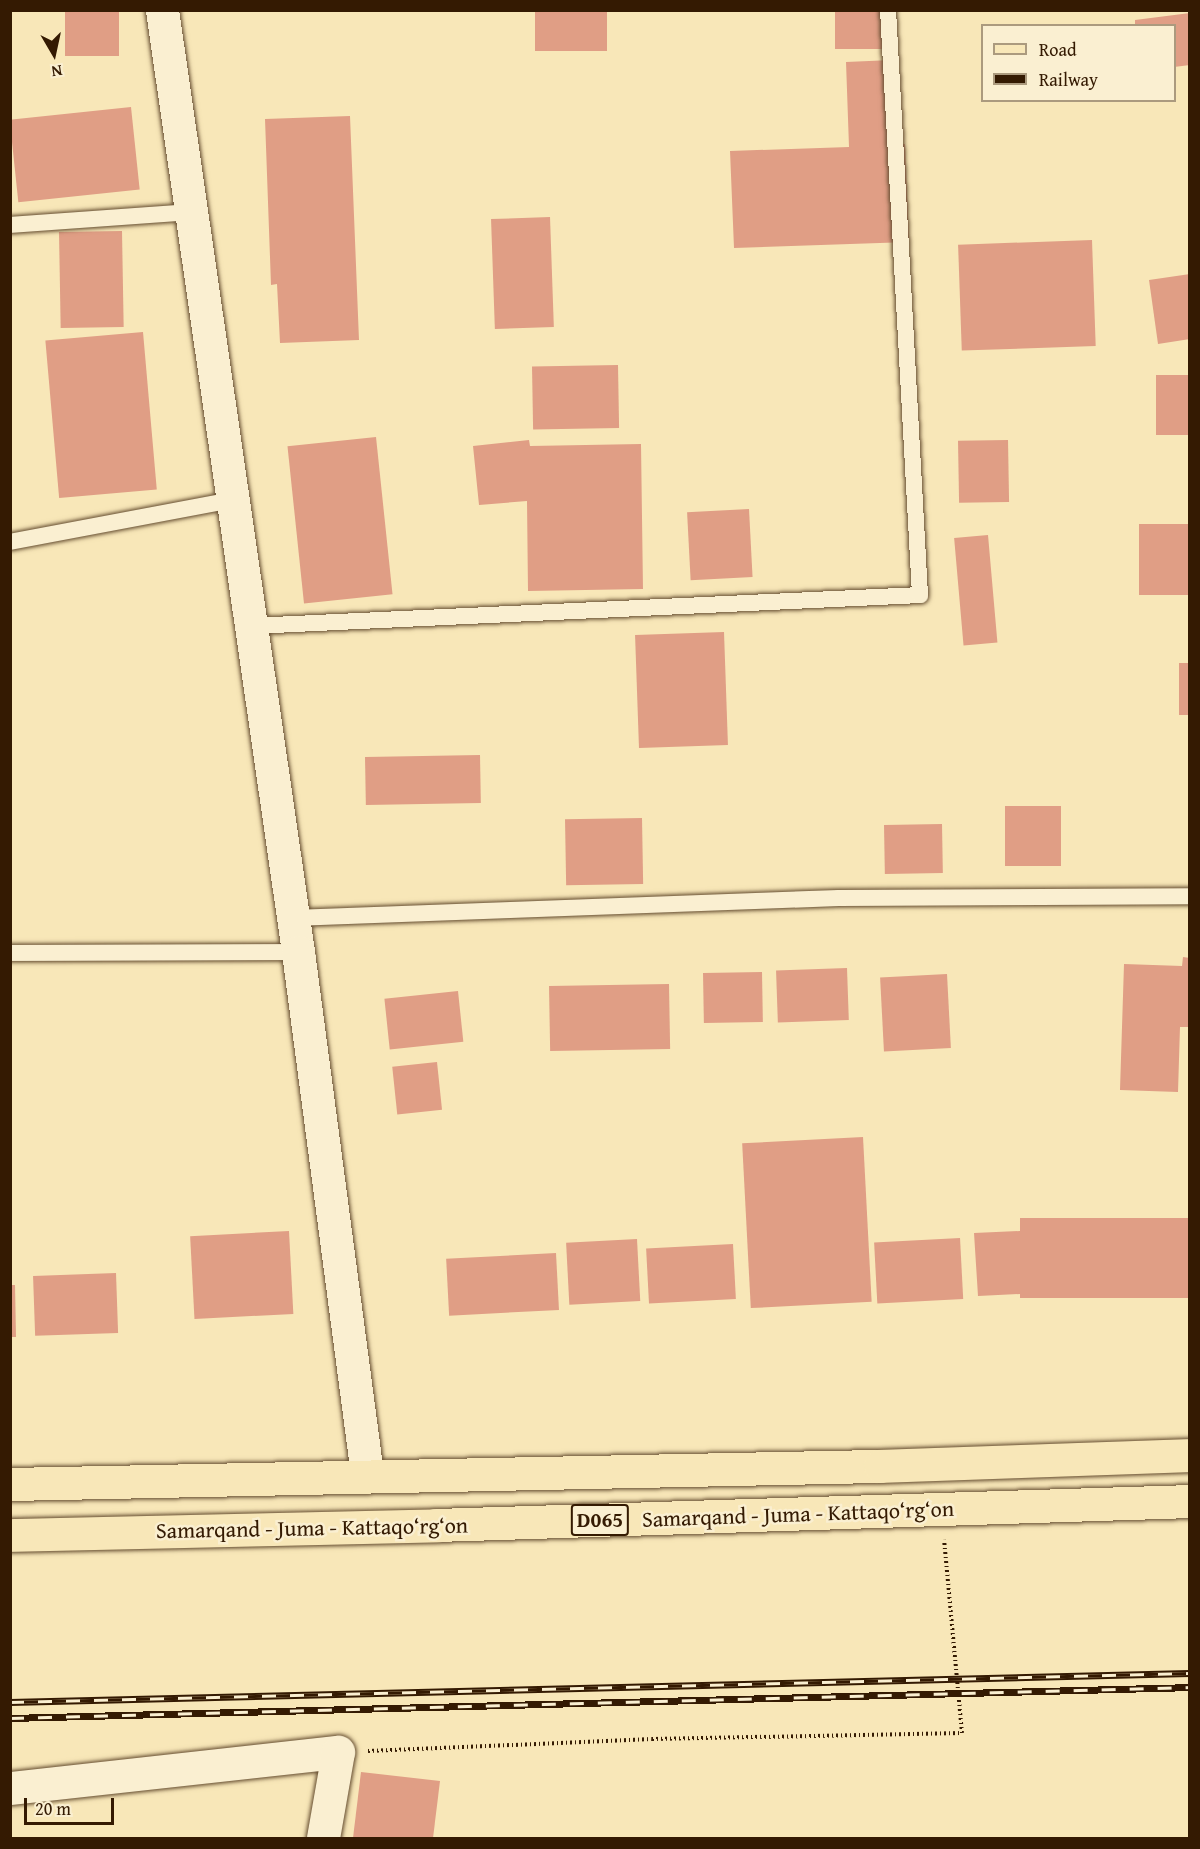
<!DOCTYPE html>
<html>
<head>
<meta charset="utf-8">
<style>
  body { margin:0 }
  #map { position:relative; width:1200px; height:1849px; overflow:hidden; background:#f8e7b8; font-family:"Gentium Book Plus",serif }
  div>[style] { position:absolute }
  .building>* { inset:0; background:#e09e85; transform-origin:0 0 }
  .path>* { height:4px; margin-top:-2px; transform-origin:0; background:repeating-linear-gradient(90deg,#341a02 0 1.5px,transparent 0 4.5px) }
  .roads { filter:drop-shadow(0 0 2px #654d30) drop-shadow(0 0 2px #654d30) }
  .service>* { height:16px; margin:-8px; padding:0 8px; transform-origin:8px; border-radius:8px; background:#faefd1 }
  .minor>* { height:33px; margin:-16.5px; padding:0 16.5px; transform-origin:16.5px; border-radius:16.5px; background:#faefd1 }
  .primary>* { height:33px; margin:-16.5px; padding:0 16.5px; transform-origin:16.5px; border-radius:16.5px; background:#f8e7b8 }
  .rail>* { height:7px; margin-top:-3.5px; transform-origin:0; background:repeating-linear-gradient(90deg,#faefd1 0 14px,#341a02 0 28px); box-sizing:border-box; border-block:2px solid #341a02 }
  span { translate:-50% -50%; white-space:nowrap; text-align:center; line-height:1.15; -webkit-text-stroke:5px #faefd1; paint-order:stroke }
  .shield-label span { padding:2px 4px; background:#faefd1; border:2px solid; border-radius:4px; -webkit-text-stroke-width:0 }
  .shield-label { font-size:21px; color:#341a02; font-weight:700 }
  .street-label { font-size:22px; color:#341a02 }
  .frame { position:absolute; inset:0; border:12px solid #341a02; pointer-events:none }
  .legend { position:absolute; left:981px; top:24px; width:195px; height:78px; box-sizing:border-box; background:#faefd1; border:2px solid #ab9a7e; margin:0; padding:8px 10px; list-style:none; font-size:18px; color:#341a02 }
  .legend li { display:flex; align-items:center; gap:12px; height:30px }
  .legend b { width:30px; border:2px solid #ab9a7e }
  .north { position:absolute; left:24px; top:24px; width:60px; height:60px; -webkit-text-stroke:4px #faefd1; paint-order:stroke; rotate:171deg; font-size:16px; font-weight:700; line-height:24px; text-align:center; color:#341a02 }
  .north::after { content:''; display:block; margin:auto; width:21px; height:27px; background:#341a02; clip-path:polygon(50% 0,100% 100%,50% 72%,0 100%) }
  .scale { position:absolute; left:24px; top:1798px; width:90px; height:27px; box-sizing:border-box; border:3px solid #341a02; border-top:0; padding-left:8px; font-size:18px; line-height:21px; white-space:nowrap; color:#341a02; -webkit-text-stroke:4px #faefd1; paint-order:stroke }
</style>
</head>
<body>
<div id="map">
  <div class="building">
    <i style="left:65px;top:10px;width:54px;height:46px"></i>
    <i style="left:535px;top:10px;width:72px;height:41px"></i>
    <i style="left:835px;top:10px;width:52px;height:39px"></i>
    <i style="clip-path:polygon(1190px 13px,1190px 65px,1174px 67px,1174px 26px,1135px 26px,1135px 20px)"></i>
    <i style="clip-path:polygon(892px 60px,896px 145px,905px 144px,909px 242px,734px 248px,730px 151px,849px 147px,846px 62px)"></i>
    <i style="left:131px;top:107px;width:83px;height:122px;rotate:84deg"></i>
    <i style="clip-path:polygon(350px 116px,359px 340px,280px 343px,277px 284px,271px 285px,265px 119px)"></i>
    <i style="left:550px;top:217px;width:110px;height:59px;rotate:88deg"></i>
    <i style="left:122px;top:231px;width:96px;height:63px;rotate:89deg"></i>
    <i style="left:1092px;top:240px;width:106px;height:134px;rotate:88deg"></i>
    <i style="clip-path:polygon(1190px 274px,1190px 339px,1158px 344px,1149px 280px)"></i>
    <i style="left:143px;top:332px;width:158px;height:98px;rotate:85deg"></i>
    <i style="left:618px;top:365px;width:63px;height:86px;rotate:89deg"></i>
    <i style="left:1156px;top:375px;width:34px;height:60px"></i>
    <i style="left:376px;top:437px;width:158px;height:89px;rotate:84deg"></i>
    <i style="clip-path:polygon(529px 440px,530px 446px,641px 444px,643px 589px,528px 591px,527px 501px,479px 505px,473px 446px)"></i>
    <i style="left:1008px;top:440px;width:62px;height:50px;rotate:89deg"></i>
    <i style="left:749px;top:509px;width:68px;height:62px;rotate:87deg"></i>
    <i style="left:1190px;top:524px;width:71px;height:51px;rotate:90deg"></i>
    <i style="left:988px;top:535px;width:108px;height:34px;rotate:85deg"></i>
    <i style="left:724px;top:632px;width:113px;height:89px;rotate:88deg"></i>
    <i style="left:1190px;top:663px;width:52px;height:11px;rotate:90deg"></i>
    <i style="left:480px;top:755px;width:48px;height:115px;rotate:89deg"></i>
    <i style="left:1005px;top:806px;width:56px;height:60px"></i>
    <i style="left:642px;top:818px;width:66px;height:77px;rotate:89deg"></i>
    <i style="left:942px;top:824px;width:49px;height:58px;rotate:89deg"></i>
    <i style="clip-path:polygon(1183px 957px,1190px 958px,1190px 1027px,1180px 1027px,1178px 1092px,1120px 1090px,1124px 964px,1182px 966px)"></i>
    <i style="left:847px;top:968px;width:52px;height:71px;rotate:88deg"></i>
    <i style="left:762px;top:972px;width:50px;height:59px;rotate:89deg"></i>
    <i style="left:947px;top:974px;width:74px;height:67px;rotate:87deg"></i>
    <i style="left:669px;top:984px;width:65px;height:120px;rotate:89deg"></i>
    <i style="left:458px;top:991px;width:51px;height:74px;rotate:84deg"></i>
    <i style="left:437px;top:1062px;width:48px;height:45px;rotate:84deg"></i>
    <i style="left:863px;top:1137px;width:165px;height:121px;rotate:87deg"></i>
    <i style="clip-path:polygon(1020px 1218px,1190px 1218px,1190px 1298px,1020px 1298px,1020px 1294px,978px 1296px,974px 1233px,1020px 1231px)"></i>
    <i style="left:289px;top:1231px;width:83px;height:99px;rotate:87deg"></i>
    <i style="left:960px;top:1238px;width:61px;height:86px;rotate:87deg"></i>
    <i style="left:637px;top:1239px;width:62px;height:71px;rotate:87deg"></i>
    <i style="left:733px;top:1244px;width:55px;height:87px;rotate:87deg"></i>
    <i style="left:556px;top:1253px;width:57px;height:110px;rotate:87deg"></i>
    <i style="left:116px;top:1273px;width:60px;height:83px;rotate:88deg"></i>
    <i style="clip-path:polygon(10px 1285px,15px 1285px,16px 1337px,10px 1337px)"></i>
    <i style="clip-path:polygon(361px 1772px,440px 1781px,433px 1838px,353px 1838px)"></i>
  </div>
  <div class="path">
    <i style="left:368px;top:1751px;width:284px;rotate:-2.4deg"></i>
    <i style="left:652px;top:1739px;width:310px;rotate:-1.1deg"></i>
    <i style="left:962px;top:1733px;width:194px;rotate:-95.3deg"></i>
  </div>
  <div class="roads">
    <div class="service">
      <i style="left:10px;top:225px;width:181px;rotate:-4.1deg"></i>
      <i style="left:10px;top:542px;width:227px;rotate:-10.7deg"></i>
      <i style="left:251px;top:626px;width:670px;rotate:-2.65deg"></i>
      <i style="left:920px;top:595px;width:586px;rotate:-93.13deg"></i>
      <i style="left:293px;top:918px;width:546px;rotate:-2.1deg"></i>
      <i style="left:839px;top:898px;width:351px;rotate:-0.3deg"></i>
      <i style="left:10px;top:953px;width:288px;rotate:-0.2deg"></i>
    </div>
    <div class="minor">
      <i style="left:162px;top:10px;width:952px;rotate:81.78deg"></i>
      <i style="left:298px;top:952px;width:527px;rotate:82.47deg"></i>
      <i style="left:10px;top:1788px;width:330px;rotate:-6.3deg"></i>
      <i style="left:338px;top:1752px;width:87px;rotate:99.9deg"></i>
    </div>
    <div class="primary">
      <i style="left:10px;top:1484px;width:870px;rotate:-1.19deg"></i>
      <i style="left:880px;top:1466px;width:310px;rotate:-2deg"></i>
      <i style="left:10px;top:1535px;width:426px;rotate:-1.3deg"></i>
      <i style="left:436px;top:1525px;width:754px;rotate:-1.82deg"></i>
    </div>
  </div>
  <div class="rail">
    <i style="left:10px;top:1702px;width:1180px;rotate:-1.41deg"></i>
    <i style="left:10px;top:1718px;width:1180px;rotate:-1.5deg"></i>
  </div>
  <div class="shield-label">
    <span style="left:600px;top:1520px">D065</span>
  </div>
  <div class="street-label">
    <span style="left:798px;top:1514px;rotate:-2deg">Samarqand - Juma - Kattaqo‘rg‘on</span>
    <span style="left:312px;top:1528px;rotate:-1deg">Samarqand - Juma - Kattaqo‘rg‘on</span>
  </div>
  <div class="frame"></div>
  <ul class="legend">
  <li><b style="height:8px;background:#f8e7b8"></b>Road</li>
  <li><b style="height:8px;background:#341a02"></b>Railway</li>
  </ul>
  <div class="north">N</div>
  <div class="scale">20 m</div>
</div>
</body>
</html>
